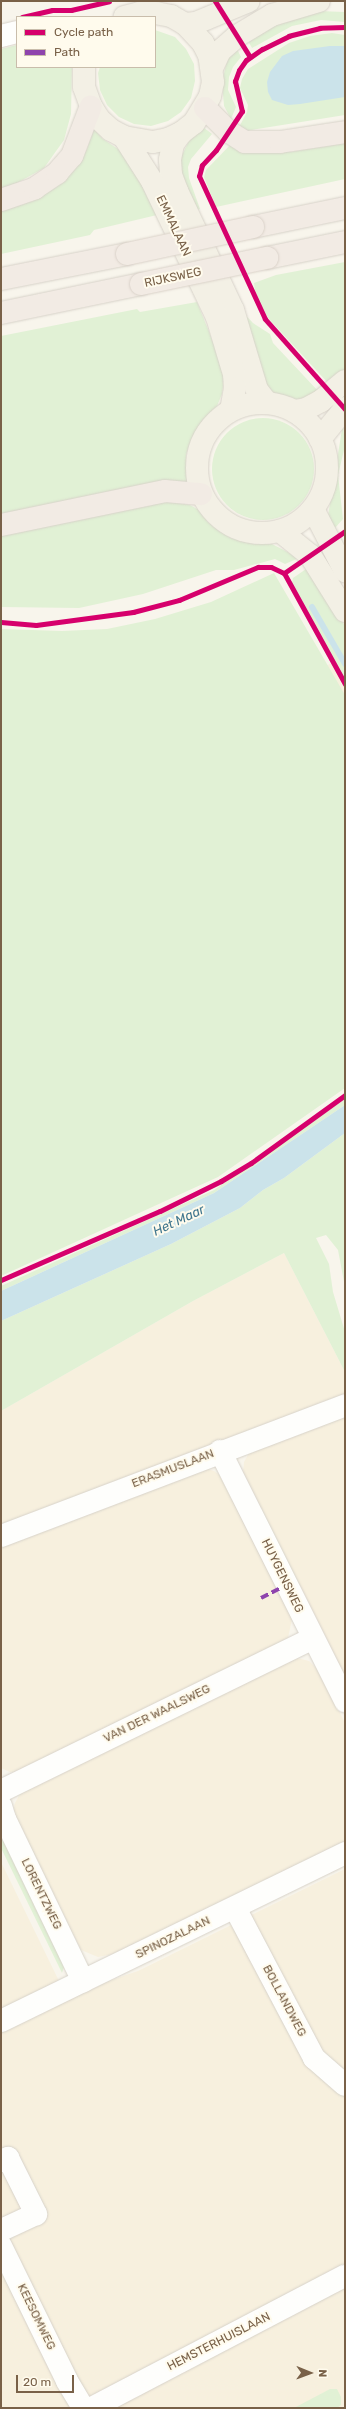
<!DOCTYPE html>
<html>
<head>
<meta charset="utf-8">
<style>
  body { margin:0 }
  #map { position:relative; width:346px; height:2409px; overflow:hidden; background:#f8f5ec; font-family:Rubik,sans-serif }
  div>[style] { position:absolute }
  .residential>* { inset:0; background:#f7f0de }
  .green>* { inset:0; background:#e1f1d5 }
  .round { border-radius:50% }
  .water>* { inset:0; background:#cbe3ea }
  .stream>* { height:6px; margin:-3px; padding:0 3px; transform-origin:3px; border-radius:3px; background:#cbe3ea }
  .roads { filter:drop-shadow(0 0 1px #d7d2c9) drop-shadow(0 0 1px #d7d2c9) }
  .minor>* { height:22px; margin:-11px; padding:0 11px; transform-origin:11px; border-radius:11px; background:#fefefc }
  .major>* { height:22px; margin:-11px; padding:0 11px; transform-origin:11px; border-radius:11px; background:#f3f0e5 }
  .major>.ring { margin:-11px; padding:0; box-sizing:content-box; background:none; border:22px solid #f3f0e5; border-radius:50% }
  .highway>* { height:22px; margin:-11px; padding:0 11px; transform-origin:11px; border-radius:11px; background:#f2ebe4 }
  .bridges { filter:drop-shadow(0 0 1px #dad2c9) drop-shadow(0 0 1px #dad2c9) }
  .highway-bridge>* { height:22px; margin:-11px; padding:0 11px; transform-origin:11px; border-radius:11px; background:#f2ebe4 }
  .quiet>* { height:4px; margin-top:-2px; transform-origin:0; background:repeating-linear-gradient(90deg,#8e44ad 0 8px,transparent 0 12px) }
  .cycleway>* { height:5px; margin:-2.5px; padding:0 2.5px; transform-origin:2.5px; border-radius:2.5px; background:#d6006c }
  span { translate:-50% -50%; white-space:nowrap; text-align:center; line-height:1.15; -webkit-text-stroke:4px #fffbed; paint-order:stroke }
  .street-label { font-size:12px; color:#796148 }
  .water-label { font-size:13px; color:#40768e; font-style:italic }
  .frame { position:absolute; inset:0; border:2px solid #796148; pointer-events:none }
  .legend { position:absolute; left:16px; top:16px; width:140px; height:52px; box-sizing:border-box; background:#fffbed; border:1px solid #c9bdab; margin:0; padding:5px 7px; list-style:none; font-size:12px; color:#796148 }
  .legend li { display:flex; align-items:center; gap:8px; height:20px }
  .legend b { width:20px; border:1px solid #c9bdab }
  .north { position:absolute; left:290px; top:2353px; width:40px; height:40px; -webkit-text-stroke:3px #fffbed; paint-order:stroke; rotate:91deg; font-size:11px; font-weight:700; line-height:16px; text-align:center; color:#796148 }
  .north::after { content:''; display:block; margin:auto; width:14px; height:18px; background:#796148; clip-path:polygon(50% 0,100% 100%,50% 72%,0 100%) }
  .scale { position:absolute; left:16px; top:2375px; width:58px; height:18px; box-sizing:border-box; border:2px solid #796148; border-top:0; padding-left:5px; font-size:12px; line-height:14px; white-space:nowrap; color:#796148; -webkit-text-stroke:3px #fffbed; paint-order:stroke }
</style>
</head>
<body>
<div id="map">
  <div class="residential">
    <i style="clip-path:polygon(345px 655px,345px 715px,316px 672px)"></i>
    <i style="clip-path:polygon(284px 1253px,345px 1372px,345px 1397px,1px 1527px,1px 1411px,193px 1301px)"></i>
    <i style="clip-path:polygon(345px 1412px,345px 1683px,243px 1473px,244px 1462px,250px 1451px)"></i>
    <i style="clip-path:polygon(204px 1468px,214px 1471px,221px 1476px,292px 1619px,288px 1638px,285px 1642px,21px 1772px,10px 1772px,1px 1768px,1px 1544px)"></i>
    <i style="clip-path:polygon(297px 1658px,309px 1661px,319px 1671px,345px 1723px,345px 1841px,113px 1954px,98px 1957px,81px 1950px,13px 1812px,15px 1803px,21px 1792px)"></i>
    <i style="clip-path:polygon(1px 1862px,58px 1979px,80px 1991px,138px 1971px,345px 1869px,345px 2408px,1px 2408px)"></i>
  </div>
  <div class="green">
    <i style="clip-path:polygon(318px 11px,345px 12px,345px 22px,321px 20px,292px 26px,252px 48px,247px 39px,269px 26px)"></i>
    <i style="clip-path:polygon(155px 30px,175px 37px,186px 49px,194px 64px,195px 81px,191px 98px,181px 112px,168px 121px,151px 126px,134px 124px,119px 117px,107px 105px,100px 90px,98px 73px,100px 67px,155px 67px)"></i>
    <i style="clip-path:polygon(332px 33px,345px 35px,345px 115px,245px 131px,238px 129px,247px 112px,248px 105px,240px 88px,242px 79px,248px 69px,289px 43px,310px 36px)"></i>
    <i style="clip-path:polygon(17px 45px,17px 67px,72px 67px,71px 114px,64px 140px,44px 168px,1px 192px,1px 49px)"></i>
    <i style="clip-path:polygon(236px 47px,241px 57px,233px 67px,229px 77px,228px 90px,236px 107px,231px 119px,224px 106px,222px 82px,228px 56px)"></i>
    <i style="clip-path:polygon(203px 127px,212px 134px,191px 159px,188px 167px,189px 178px,200px 209px,193px 211px,183px 190px,179px 161px,189px 141px)"></i>
    <i style="clip-path:polygon(94px 129px,103px 139px,130px 157px,157px 215px,94px 230px,90px 235px,1px 254px,1px 209px,77px 165px,87px 149px)"></i>
    <i style="clip-path:polygon(345px 143px,345px 179px,216px 207px,204px 177px,206px 170px,231px 144px,251px 151px,290px 152px)"></i>
    <i style="clip-path:polygon(345px 262px,345px 369px,328px 383px,269px 319px,256px 300px,254px 283px,276px 275px)"></i>
    <i style="clip-path:polygon(197px 302px,222px 364px,224px 380px,222px 394px,217px 406px,200px 425px,191px 440px,186px 455px,187px 482px,174px 482px,1px 518px,1px 336px,137px 309px,140px 312px)"></i>
    <i style="clip-path:polygon(234px 303px,253px 323px,270px 334px,273px 343px,319px 392px,302px 401px,277px 395px,269px 389px,254px 365px)"></i>
    <i class="round" style="left:212px;top:418px;width:102px;height:102px"></i>
    <i style="clip-path:polygon(343px 423px,345px 446px,338px 475px,343px 519px,335px 528px,328px 516px)"></i>
    <i style="clip-path:polygon(166px 501px,190px 505px,199px 510px,208px 522px,229px 537px,255px 544px,272px 544px,299px 558px,285px 564px,275px 559px,234px 570px,216px 570px,143px 594px,79px 608px,1px 607px,1px 536px)"></i>
    <i style="clip-path:polygon(309px 567px,345px 626px,345px 679px,296px 593px,292px 583px,293px 578px)"></i>
    <i style="clip-path:polygon(274px 573px,345px 695px,345px 1088px,218px 1177px,1px 1276px,1px 629px,62px 631px,107px 629px,155px 619px,211px 602px)"></i>
    <i style="clip-path:polygon(345px 1099px,345px 1105px,214px 1193px,1px 1291px,1px 1286px,214px 1190px)"></i>
    <i style="clip-path:polygon(345px 1133px,345px 1287px,338px 1250px,326px 1235px,316px 1238px,329px 1264px,333px 1292px,345px 1332px,345px 1372px,284px 1253px,193px 1301px,1px 1411px,1px 1321px,171px 1244px,240px 1208px,263px 1190px,284px 1178px)"></i>
    <i style="clip-path:polygon(1px 1826px,65px 1964px,62px 1973px,1px 1848px)"></i>
    <i style="clip-path:polygon(330px 2389px,337px 2389px,341px 2397px,341px 2405px,337px 2408px,294px 2408px)"></i>
  </div>
  <div class="water">
    <i style="clip-path:polygon(330px 46px,345px 46px,345px 97px,300px 104px,288px 105px,272px 100px,268px 92px,267px 82px,270px 72px,282px 56px,293px 51px)"></i>
    <i style="clip-path:polygon(345px 1105px,345px 1133px,284px 1178px,263px 1190px,240px 1208px,171px 1244px,1px 1321px,1px 1291px,214px 1193px)"></i>
  </div>
  <div class="stream">
    <i style="left:312px;top:607px;width:66px;rotate:59.9deg"></i>
  </div>
  <div class="roads">
    <div class="minor">
      <i style="left:1px;top:36px;width:16px;rotate:-14deg"></i>
      <i style="left:220px;top:1451px;width:280px;rotate:63.4deg"></i>
      <i style="left:1px;top:1536px;width:368px;rotate:-20.8deg"></i>
      <i style="left:1px;top:1791px;width:347px;rotate:-26.1deg"></i>
      <i style="left:1px;top:1806px;width:14px;rotate:73deg"></i>
      <i style="left:5px;top:1819px;width:180px;rotate:64.3deg"></i>
      <i style="left:235px;top:1908px;width:170px;rotate:62.2deg"></i>
      <i style="left:314px;top:2058px;width:41px;rotate:41.1deg"></i>
      <i style="left:1px;top:2021px;width:383px;rotate:-26deg"></i>
      <i style="left:1px;top:2161px;width:8px;rotate:-23deg"></i>
      <i style="left:8px;top:2158px;width:63px;rotate:63.4deg"></i>
      <i style="left:36px;top:2214px;width:38px;rotate:155deg"></i>
      <i style="left:1px;top:2246px;width:150px;rotate:63.9deg"></i>
      <i style="left:67px;top:2381px;width:31px;rotate:59deg"></i>
      <i style="left:92px;top:2408px;width:285px;rotate:-27.6deg"></i>
    </div>
    <div class="major">
      <i style="left:185px;top:24px;width:11px;rotate:-5deg"></i>
      <i style="left:196px;top:23px;width:57px;rotate:-22.5deg"></i>
      <i style="left:84px;top:67px;width:20px;rotate:90deg"></i>
      <i style="left:84px;top:87px;width:20px;rotate:70deg"></i>
      <i style="left:91px;top:106px;width:15px;rotate:58deg"></i>
      <i style="left:99px;top:119px;width:16px;rotate:43deg"></i>
      <i style="left:111px;top:130px;width:15px;rotate:28deg"></i>
      <i style="left:124px;top:137px;width:29px;rotate:10deg"></i>
      <i style="left:153px;top:142px;width:15px;rotate:-11deg"></i>
      <i style="left:168px;top:139px;width:14px;rotate:-25deg"></i>
      <i style="left:181px;top:133px;width:16px;rotate:-38deg"></i>
      <i style="left:194px;top:123px;width:31px;rotate:-59deg"></i>
      <i style="left:210px;top:96px;width:14px;rotate:-78deg"></i>
      <i style="left:213px;top:82px;width:27px;rotate:-98deg"></i>
      <i style="left:209px;top:55px;width:13px;rotate:-117deg"></i>
      <i style="left:203px;top:43px;width:26px;rotate:-133deg"></i>
      <i style="left:185px;top:24px;width:16px;rotate:-150deg"></i>
      <i style="left:171px;top:16px;width:15px;rotate:-169deg"></i>
      <i style="left:156px;top:13px;width:16px;rotate:180deg"></i>
      <i style="left:140px;top:13px;width:16px;rotate:166deg"></i>
      <i style="left:212px;top:68px;width:19px;rotate:-65deg"></i>
      <i style="left:220px;top:51px;width:23px;rotate:-41deg"></i>
      <i style="left:237px;top:36px;width:41px;rotate:-31deg"></i>
      <i style="left:272px;top:15px;width:49px;rotate:-16.6deg"></i>
      <i style="left:181px;top:133px;width:14px;rotate:126deg"></i>
      <i style="left:173px;top:144px;width:16px;rotate:101deg"></i>
      <i style="left:170px;top:160px;width:15px;rotate:86deg"></i>
      <i style="left:171px;top:175px;width:17px;rotate:69deg"></i>
      <i style="left:177px;top:191px;width:132px;rotate:64.8deg"></i>
      <i style="left:233px;top:310px;width:84px;rotate:73.3deg"></i>
      <i style="left:257px;top:390px;width:16px;rotate:52deg"></i>
      <i style="left:124px;top:137px;width:52px;rotate:57.5deg"></i>
      <i style="left:152px;top:181px;width:151px;rotate:64.5deg"></i>
      <i style="left:217px;top:317px;width:59px;rotate:73.4deg"></i>
      <i style="left:234px;top:374px;width:14px;rotate:86deg"></i>
      <i style="left:235px;top:388px;width:22px;rotate:100deg"></i>
      <i class="ring" style="left:197px;top:403px;width:108px;height:108px"></i>
      <i style="left:294px;top:411px;width:12px;rotate:-9deg"></i>
      <i style="left:306px;top:409px;width:17px;rotate:-28deg"></i>
      <i style="left:321px;top:401px;width:31px;rotate:-40deg"></i>
      <i style="left:320px;top:439px;width:40px;rotate:-51deg"></i>
      <i style="left:313px;top:509px;width:70px;rotate:62.7deg"></i>
      <i style="left:280px;top:531px;width:38px;rotate:39deg"></i>
      <i style="left:310px;top:555px;width:66px;rotate:58deg"></i>
    </div>
    <div class="highway">
      <i style="left:205px;top:108px;width:34px;rotate:45deg"></i>
      <i style="left:229px;top:132px;width:19px;rotate:32deg"></i>
      <i style="left:245px;top:142px;width:35px"></i>
      <i style="left:280px;top:142px;width:66px;rotate:-8.7deg"></i>
      <i style="left:1px;top:200px;width:36px;rotate:-19deg"></i>
      <i style="left:35px;top:188px;width:27px;rotate:-34deg"></i>
      <i style="left:57px;top:173px;width:23px;rotate:-49deg"></i>
      <i style="left:72px;top:156px;width:53px;rotate:-69.2deg"></i>
      <i style="left:253px;top:227px;width:94px;rotate:-11.7deg"></i>
      <i style="left:267px;top:258px;width:80px;rotate:-11.6deg"></i>
      <i style="left:1px;top:279px;width:128px;rotate:-11.2deg"></i>
      <i style="left:1px;top:313px;width:143px;rotate:-11.7deg"></i>
      <i style="left:1px;top:525px;width:167px;rotate:-11.7deg"></i>
      <i style="left:165px;top:491px;width:36px;rotate:5deg"></i>
    </div>
  </div>
  <div class="bridges">
    <div class="highway-bridge">
      <i style="left:127px;top:254px;width:129px;rotate:-12.1deg"></i>
      <i style="left:141px;top:284px;width:129px;rotate:-11.7deg"></i>
    </div>
  </div>
  <div class="quiet">
    <i style="left:261px;top:1598px;width:29px;rotate:-27deg"></i>
  </div>
  <div class="cycleway">
    <i style="left:215px;top:1px;width:66px;rotate:58deg"></i>
    <i style="left:22px;top:17px;width:31px;rotate:-13deg"></i>
    <i style="left:52px;top:10px;width:19px"></i>
    <i style="left:71px;top:10px;width:39px;rotate:-13deg"></i>
    <i style="left:345px;top:27px;width:25px;rotate:178deg"></i>
    <i style="left:320px;top:28px;width:32px;rotate:166deg"></i>
    <i style="left:289px;top:36px;width:30px;rotate:154deg"></i>
    <i style="left:262px;top:49px;width:19px;rotate:145deg"></i>
    <i style="left:246px;top:60px;width:12px;rotate:125deg"></i>
    <i style="left:239px;top:70px;width:12px;rotate:110deg"></i>
    <i style="left:235px;top:81px;width:31px;rotate:77deg"></i>
    <i style="left:242px;top:111px;width:47px;rotate:123.7deg"></i>
    <i style="left:216px;top:150px;width:21px;rotate:133deg"></i>
    <i style="left:202px;top:165px;width:11px;rotate:105deg"></i>
    <i style="left:199px;top:176px;width:157px;rotate:65.2deg"></i>
    <i style="left:265px;top:319px;width:120px;rotate:48.4deg"></i>
    <i style="left:284px;top:573px;width:127px;rotate:61.2deg"></i>
    <i style="left:284px;top:573px;width:74px;rotate:-34.5deg"></i>
    <i style="left:1px;top:622px;width:35px;rotate:5deg"></i>
    <i style="left:36px;top:625px;width:98px;rotate:-7.6deg"></i>
    <i style="left:133px;top:612px;width:48px;rotate:-14.6deg"></i>
    <i style="left:179px;top:600px;width:86px;rotate:-22.7deg"></i>
    <i style="left:258px;top:567px;width:13px"></i>
    <i style="left:271px;top:567px;width:14px;rotate:25deg"></i>
    <i style="left:1px;top:1280px;width:173px;rotate:-23.5deg"></i>
    <i style="left:160px;top:1211px;width:68px;rotate:-26.2deg"></i>
    <i style="left:221px;top:1181px;width:35px;rotate:-31deg"></i>
    <i style="left:251px;top:1163px;width:116px;rotate:-35.9deg"></i>
  </div>
  <div class="street-label">
    <span style="left:173px;top:226px;rotate:65deg">EMMALAAN</span>
    <span style="left:173px;top:278px;rotate:-12deg">RIJKSWEG</span>
    <span style="left:173px;top:1469px;rotate:-21deg">ERASMUSLAAN</span>
    <span style="left:282px;top:1576px;rotate:64deg">HUYGENSWEG</span>
    <span style="left:157px;top:1714px;rotate:-26deg">VAN DER WAALSWEG</span>
    <span style="left:41px;top:1894px;rotate:64deg">LORENTZWEG</span>
    <span style="left:173px;top:1938px;rotate:-26deg">SPINOZALAAN</span>
    <span style="left:284px;top:2001px;rotate:62deg">BOLLANDWEG</span>
    <span style="left:36px;top:2317px;rotate:64deg">KEESOMWEG</span>
    <span style="left:219px;top:2342px;rotate:-27deg">HEMSTERHUISLAAN</span>
  </div>
  <div class="water-label">
    <span style="left:179px;top:1221px;rotate:-25deg">Het Maar</span>
  </div>
  <div class="frame"></div>
  <ul class="legend">
  <li><b style="height:5px;background:#d6006c"></b>Cycle path</li>
  <li><b style="height:5px;background:#8e44ad"></b>Path</li>
  </ul>
  <div class="north">N</div>
  <div class="scale">20 m</div>
</div>
</body>
</html>
